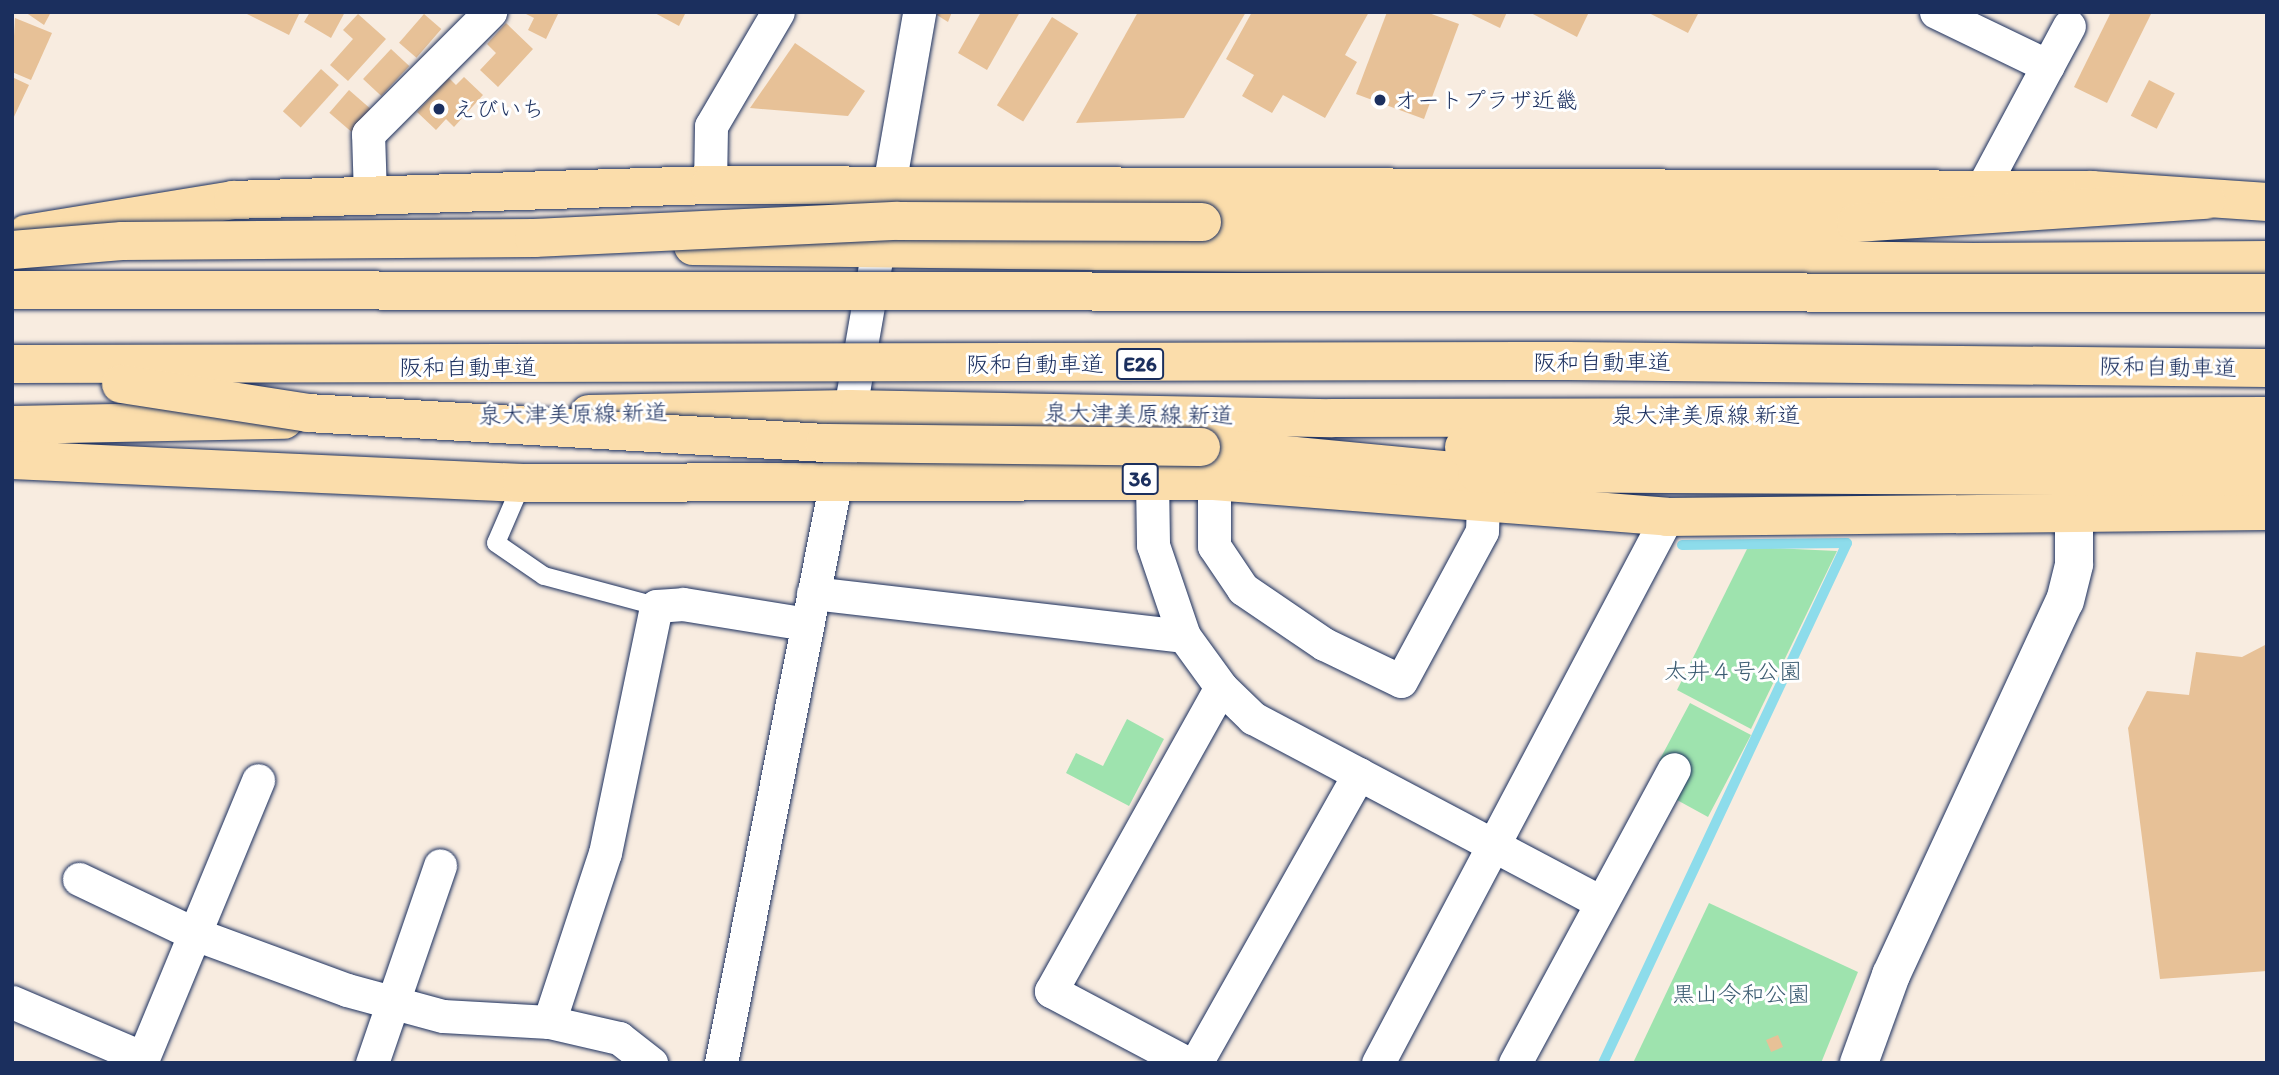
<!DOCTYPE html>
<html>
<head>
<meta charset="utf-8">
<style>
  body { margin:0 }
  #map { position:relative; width:2279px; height:1075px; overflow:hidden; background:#f8ece0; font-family:Itim,"Klee One",sans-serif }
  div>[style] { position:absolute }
  .green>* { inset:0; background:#9ee3ae }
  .stream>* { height:10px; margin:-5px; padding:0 5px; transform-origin:5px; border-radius:5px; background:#8ddceb }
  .building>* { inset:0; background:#e7c197; transform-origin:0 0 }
  .roads { filter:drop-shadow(0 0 2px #1b2f5e) drop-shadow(0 0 2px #1b2f5e) }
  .service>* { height:18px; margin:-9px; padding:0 9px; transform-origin:9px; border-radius:9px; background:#fff }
  .minor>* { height:33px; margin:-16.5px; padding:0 16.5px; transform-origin:16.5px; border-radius:16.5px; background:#fff }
  .tertiary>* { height:38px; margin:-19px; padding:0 19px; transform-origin:19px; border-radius:19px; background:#fff }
  .primary>* { height:38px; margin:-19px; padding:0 19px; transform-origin:19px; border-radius:19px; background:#fbddab }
  .motorway>* { height:38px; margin:-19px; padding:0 19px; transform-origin:19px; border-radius:19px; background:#fbddab }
  .bridges { filter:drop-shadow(0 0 2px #1b2f5e) drop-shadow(0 0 2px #1b2f5e) }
  .motorway-bridge>* { height:38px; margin:-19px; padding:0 19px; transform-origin:19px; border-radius:19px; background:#fbddab }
  .dots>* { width:19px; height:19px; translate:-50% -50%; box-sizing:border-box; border:4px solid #fff; border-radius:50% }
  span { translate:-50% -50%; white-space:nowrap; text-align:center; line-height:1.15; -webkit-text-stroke:6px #fff; paint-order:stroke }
  .shield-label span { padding:2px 5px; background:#fff; border:2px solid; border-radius:5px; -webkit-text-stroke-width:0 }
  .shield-label { font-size:21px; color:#1b2f5e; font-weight:700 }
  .poi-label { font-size:23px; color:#1b2f5e }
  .left { translate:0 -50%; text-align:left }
  .street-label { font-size:23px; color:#1b2f5e }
  .park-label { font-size:23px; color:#3c5c72 }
  .frame { position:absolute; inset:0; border:14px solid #1b2f5e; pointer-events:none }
</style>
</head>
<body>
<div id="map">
  <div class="green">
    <i style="clip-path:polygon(1748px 547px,1837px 551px,1751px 729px,1677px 690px)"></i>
    <i style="clip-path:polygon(1690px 703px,1751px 735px,1708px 817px,1677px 800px,1689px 777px,1659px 761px)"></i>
    <i style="clip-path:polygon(1127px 719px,1164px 739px,1129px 806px,1066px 773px,1076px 753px,1103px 766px)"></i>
    <i style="clip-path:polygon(1709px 903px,1858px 972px,1821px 1063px,1633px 1063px)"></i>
  </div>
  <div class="stream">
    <i style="left:1603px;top:1063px;width:574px;rotate:-64.86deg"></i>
    <i style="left:1847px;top:543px;width:165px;rotate:179.3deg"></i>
  </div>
  <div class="building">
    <i style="clip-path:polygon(25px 12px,51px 12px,44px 25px)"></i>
    <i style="clip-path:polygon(243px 12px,300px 12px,289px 35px)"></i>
    <i style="clip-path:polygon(310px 12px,345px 12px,331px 38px,304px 22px)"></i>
    <i style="clip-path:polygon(522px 12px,559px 12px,546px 39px,528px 30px,534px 18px)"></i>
    <i style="clip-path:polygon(653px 12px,686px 12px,679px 26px)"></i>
    <i style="clip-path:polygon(932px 12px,952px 12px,948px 22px)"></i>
    <i style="clip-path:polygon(981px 12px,1020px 12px,987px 70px,958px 53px)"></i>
    <i style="clip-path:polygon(1138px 12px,1246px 12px,1184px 118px,1076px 123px)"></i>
    <i style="clip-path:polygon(1252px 12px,1369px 12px,1345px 55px,1357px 62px,1325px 118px,1283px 95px,1272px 113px,1242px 96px,1254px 75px,1226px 59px)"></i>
    <i style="clip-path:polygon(1387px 12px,1426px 12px,1459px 24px,1424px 119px,1356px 94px)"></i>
    <i style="clip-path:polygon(1467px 12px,1507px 12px,1500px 28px)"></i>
    <i style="clip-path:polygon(1529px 12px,1589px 12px,1577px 37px)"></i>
    <i style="clip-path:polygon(1647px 12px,1699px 12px,1688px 33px)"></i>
    <i style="clip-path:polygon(2111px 12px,2152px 12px,2107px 103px,2074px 87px)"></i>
    <i style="clip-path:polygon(358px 14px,386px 39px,348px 81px,330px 65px,353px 39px,343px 30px)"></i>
    <i style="left:424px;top:14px;width:23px;height:38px;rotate:41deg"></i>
    <i style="left:1052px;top:17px;width:31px;height:104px;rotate:32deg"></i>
    <i style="clip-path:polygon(15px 18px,52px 33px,31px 80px,12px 72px)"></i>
    <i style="clip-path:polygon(506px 23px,533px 49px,498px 87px,480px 70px,496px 53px,487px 44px)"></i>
    <i style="clip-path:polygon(795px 43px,865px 91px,848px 116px,750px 108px)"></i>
    <i style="left:391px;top:49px;width:25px;height:41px;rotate:43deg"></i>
    <i style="left:321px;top:69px;width:24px;height:57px;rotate:42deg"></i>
    <i style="clip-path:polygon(12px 77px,29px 85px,12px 121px)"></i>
    <i style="clip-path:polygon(464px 77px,483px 95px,454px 127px,446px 119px,436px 130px,417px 112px,449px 78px,456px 85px)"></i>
    <i style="left:2149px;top:80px;width:29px;height:40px;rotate:27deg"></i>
    <i style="left:349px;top:90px;width:30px;height:30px;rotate:41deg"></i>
    <i style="clip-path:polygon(2267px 644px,2267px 971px,2160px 979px,2128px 728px,2147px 691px,2189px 695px,2196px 652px,2242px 657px)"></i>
    <i style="left:1778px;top:1035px;width:13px;height:13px;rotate:67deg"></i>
  </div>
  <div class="roads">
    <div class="service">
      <i style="left:522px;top:483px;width:65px;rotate:113.4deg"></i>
      <i style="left:496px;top:543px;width:58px;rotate:34.5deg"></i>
      <i style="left:544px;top:576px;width:116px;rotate:15deg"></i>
    </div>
    <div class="minor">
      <i style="left:1936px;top:12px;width:124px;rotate:25.7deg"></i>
      <i style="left:710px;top:185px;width:59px;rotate:-89deg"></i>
      <i style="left:711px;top:126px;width:132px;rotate:-59.6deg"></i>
      <i style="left:1981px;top:190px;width:186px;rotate:-61.8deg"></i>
      <i style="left:370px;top:196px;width:62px;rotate:-91.8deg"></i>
      <i style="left:368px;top:134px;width:173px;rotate:-45deg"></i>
      <i style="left:1152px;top:479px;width:66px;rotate:89.1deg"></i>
      <i style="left:1153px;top:545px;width:96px;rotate:71.2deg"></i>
      <i style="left:1184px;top:636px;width:63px;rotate:54deg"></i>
      <i style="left:1221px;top:687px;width:45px;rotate:44.1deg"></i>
      <i style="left:1253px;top:718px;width:393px;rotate:27.9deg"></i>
      <i style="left:1214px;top:481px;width:65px;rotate:90deg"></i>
      <i style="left:1214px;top:546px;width:52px;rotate:56deg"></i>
      <i style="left:1243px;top:589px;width:98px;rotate:34.2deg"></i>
      <i style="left:1324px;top:644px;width:85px;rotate:25.7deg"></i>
      <i style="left:1401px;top:681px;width:170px;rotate:-61.6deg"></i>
      <i style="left:1482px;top:531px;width:25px;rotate:-88deg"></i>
      <i style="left:813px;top:593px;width:373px;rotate:6.6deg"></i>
      <i style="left:79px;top:879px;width:128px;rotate:25.4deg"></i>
      <i style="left:195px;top:934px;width:162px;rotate:20.2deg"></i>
      <i style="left:347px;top:990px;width:99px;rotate:15.2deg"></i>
      <i style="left:443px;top:1016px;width:106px;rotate:3.2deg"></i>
      <i style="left:549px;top:1022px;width:72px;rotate:12.9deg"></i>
      <i style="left:619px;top:1038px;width:41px;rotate:38deg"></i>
      <i style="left:12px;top:1002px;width:142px;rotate:23.1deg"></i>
      <i style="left:549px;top:1022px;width:178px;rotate:-71.7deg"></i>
      <i style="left:605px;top:853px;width:252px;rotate:-78.3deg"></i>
      <i style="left:656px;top:606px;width:27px;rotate:-4deg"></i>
      <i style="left:683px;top:604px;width:125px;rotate:9.2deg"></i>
      <i style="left:141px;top:1063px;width:306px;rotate:-67.5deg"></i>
      <i style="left:372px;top:1063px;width:209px;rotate:-71deg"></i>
      <i style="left:721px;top:1063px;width:667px;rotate:-78.84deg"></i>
      <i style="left:850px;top:409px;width:403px;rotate:-80.1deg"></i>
      <i style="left:1187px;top:1063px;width:154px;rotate:-152.1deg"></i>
      <i style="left:1051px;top:991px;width:348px;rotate:-60.8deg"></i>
      <i style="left:1196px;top:1063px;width:332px;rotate:-60.6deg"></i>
      <i style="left:1378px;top:1063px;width:618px;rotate:-62.11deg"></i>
      <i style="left:1515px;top:1063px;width:334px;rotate:-61.6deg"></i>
    </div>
    <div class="tertiary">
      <i style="left:1859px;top:1063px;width:94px;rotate:-70deg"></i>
      <i style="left:1891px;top:975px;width:412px;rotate:-65.1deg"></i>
      <i style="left:2065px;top:601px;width:38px;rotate:-76deg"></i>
      <i style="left:2074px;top:564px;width:51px;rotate:-90deg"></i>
    </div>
    <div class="primary">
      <i style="left:26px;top:234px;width:210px;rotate:-9.3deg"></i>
      <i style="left:233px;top:200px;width:477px;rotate:-1.8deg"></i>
      <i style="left:710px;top:185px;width:1382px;rotate:0.21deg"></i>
      <i style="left:2092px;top:190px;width:175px;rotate:3.9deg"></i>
      <i style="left:693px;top:246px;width:1280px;rotate:0.72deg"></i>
      <i style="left:1973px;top:262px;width:294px;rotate:-0.4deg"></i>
      <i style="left:589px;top:414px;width:261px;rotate:-1.1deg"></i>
      <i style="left:850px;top:409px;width:482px;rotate:1.1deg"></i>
      <i style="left:1332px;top:418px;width:935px;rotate:-0.12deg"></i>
      <i style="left:12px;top:425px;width:272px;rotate:-1.1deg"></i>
      <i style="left:12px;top:460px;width:511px;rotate:2.58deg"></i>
      <i style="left:522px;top:483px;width:692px;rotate:-0.17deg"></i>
      <i style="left:1214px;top:481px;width:454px;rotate:4.5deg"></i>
      <i style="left:1667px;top:517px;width:600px;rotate:-0.57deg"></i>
    </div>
    <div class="motorway">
      <i style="left:1202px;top:222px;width:654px;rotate:0.09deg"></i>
      <i style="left:1856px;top:223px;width:351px;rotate:-3.8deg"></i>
      <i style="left:1201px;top:447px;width:277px;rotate:5.4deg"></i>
      <i style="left:1477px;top:473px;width:790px;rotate:0.29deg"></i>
      <i style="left:1464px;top:447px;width:803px"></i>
    </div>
  </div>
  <div class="bridges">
    <div class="motorway-bridge">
      <i style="left:12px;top:250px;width:110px;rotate:-4.7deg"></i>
      <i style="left:122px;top:241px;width:412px;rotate:-0.4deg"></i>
      <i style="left:534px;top:238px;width:364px;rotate:-2.7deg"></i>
      <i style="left:898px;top:221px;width:304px;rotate:0.2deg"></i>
      <i style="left:12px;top:290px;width:2255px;rotate:0.08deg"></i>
      <i style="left:12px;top:364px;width:1556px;rotate:-0.11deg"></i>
      <i style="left:1568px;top:361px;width:699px;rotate:0.57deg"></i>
      <i style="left:121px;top:384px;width:189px;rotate:8.8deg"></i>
      <i style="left:308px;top:413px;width:518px;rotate:3.32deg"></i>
      <i style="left:825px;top:443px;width:376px;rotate:0.6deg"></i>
    </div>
  </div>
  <div class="dots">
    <i style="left:1380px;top:100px;background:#1b2f5e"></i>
    <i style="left:439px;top:109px;background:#1b2f5e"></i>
  </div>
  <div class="shield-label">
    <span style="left:1140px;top:364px">E26</span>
    <span style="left:1140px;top:479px">36</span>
  </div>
  <div class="poi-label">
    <span class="left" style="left:1394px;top:100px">オートプラザ近畿</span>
    <span class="left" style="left:453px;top:109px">えびいち</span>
  </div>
  <div class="street-label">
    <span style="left:1602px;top:362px">阪和自動車道</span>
    <span style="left:1035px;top:364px">阪和自動車道</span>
    <span style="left:468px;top:367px">阪和自動車道</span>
    <span style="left:2168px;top:367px;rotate:1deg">阪和自動車道</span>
    <span style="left:573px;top:414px;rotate:-1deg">泉大津美原線 新道</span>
    <span style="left:1139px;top:414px;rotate:1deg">泉大津美原線 新道</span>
    <span style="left:1706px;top:415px">泉大津美原線 新道</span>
  </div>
  <div class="park-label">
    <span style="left:1733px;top:671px">太井４号公園</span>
    <span style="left:1741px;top:994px">黒山令和公園</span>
  </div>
  <div class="frame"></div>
</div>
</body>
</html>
